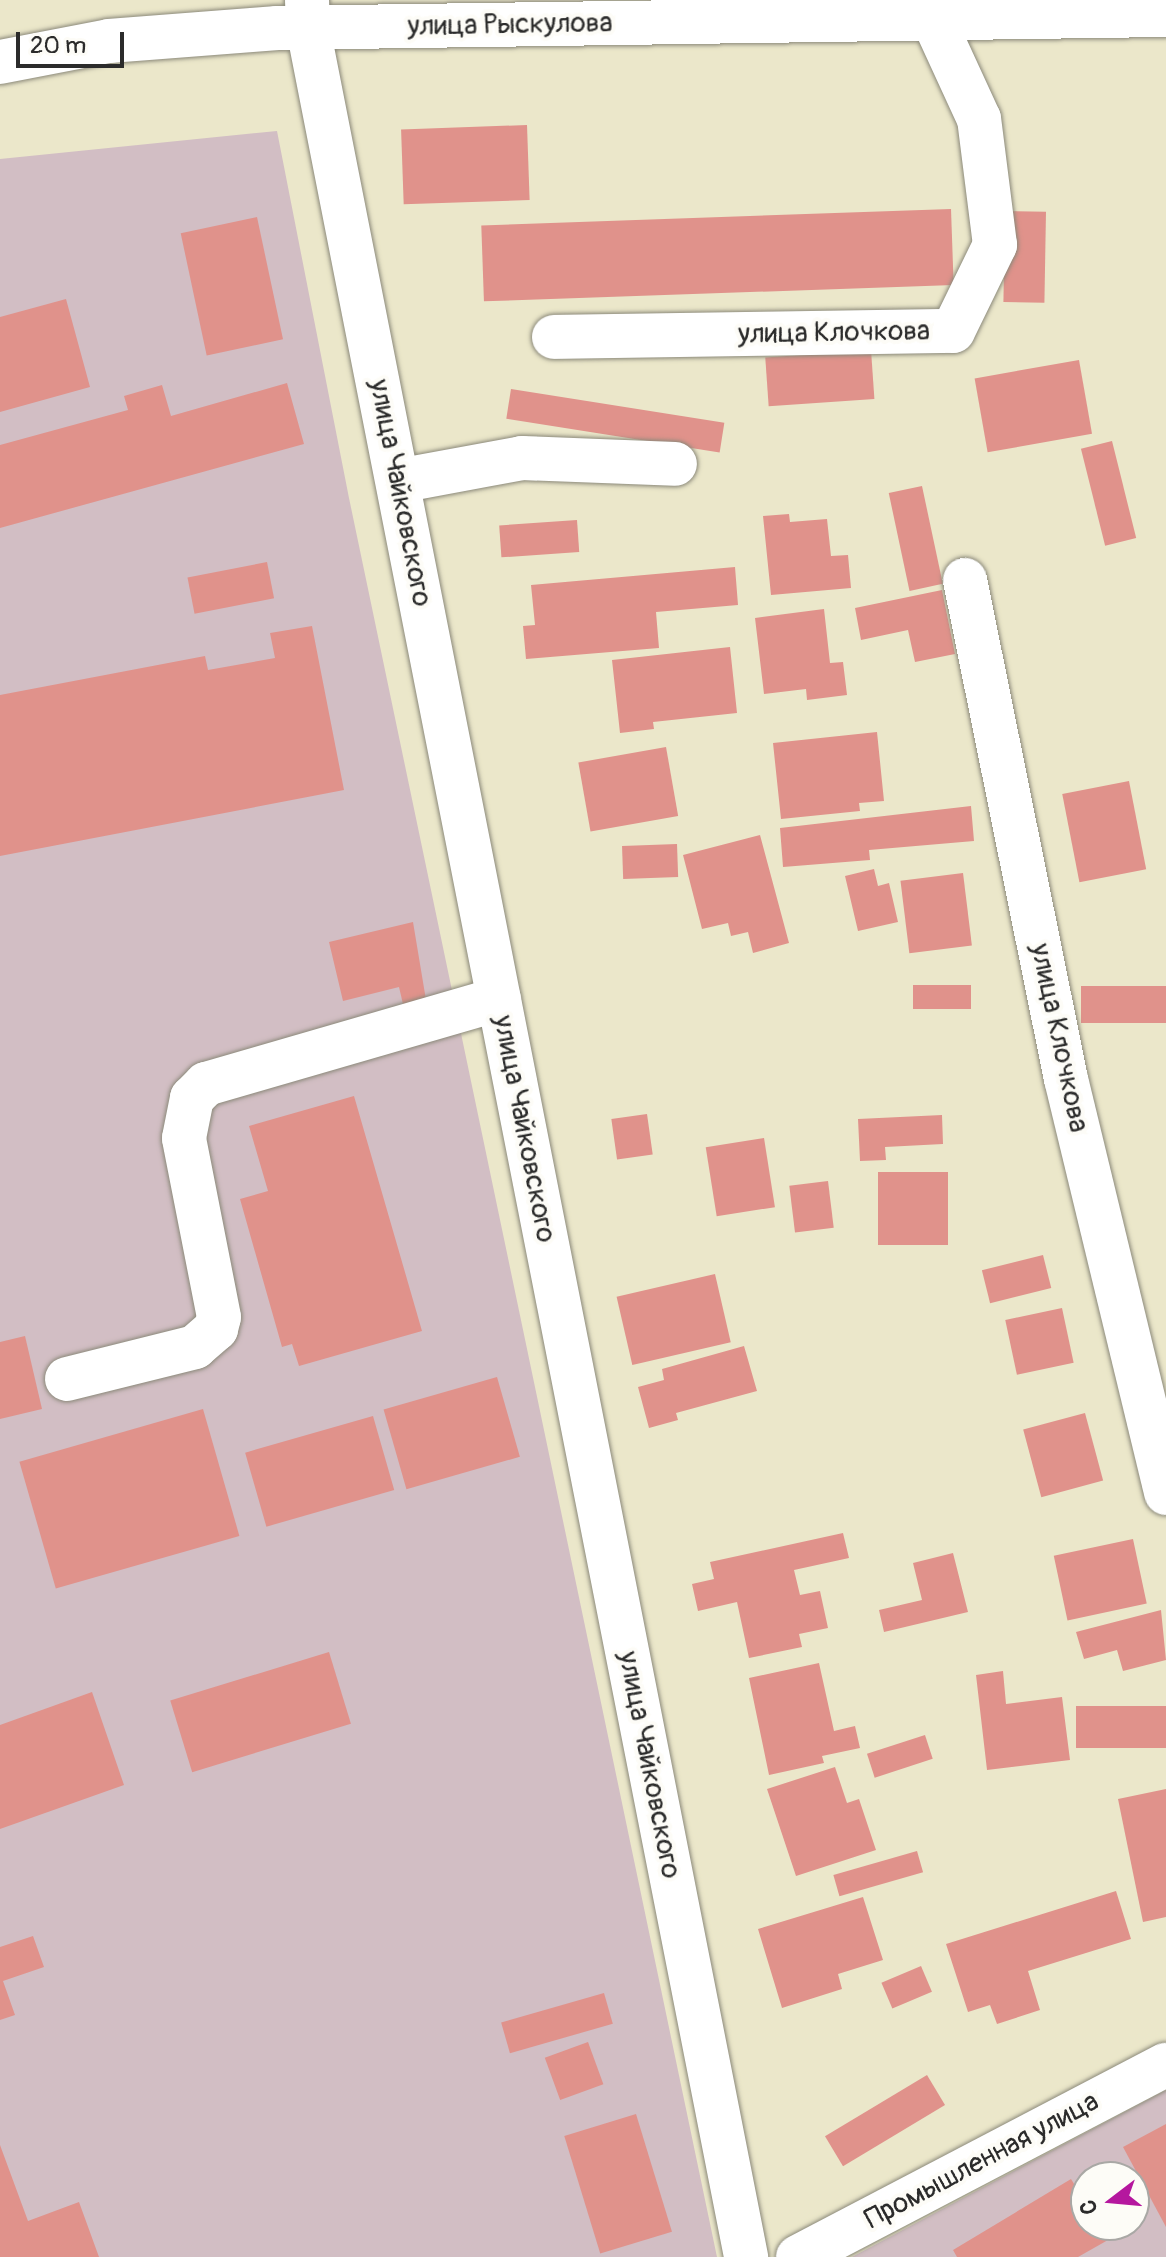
<!DOCTYPE html>
<html>
<head>
<meta charset="utf-8">
<style>
  body { margin:0 }
  #map { position:relative; width:1166px; height:2257px; overflow:hidden; background:#ebe7ca; font-family:Pangolin,sans-serif }
  div>[style] { position:absolute }
  .industrial>* { inset:0; background:#d2bec4 }
  .building>* { inset:0; background:#e0928b; transform-origin:0 0 }
  .roads { filter:drop-shadow(0 0 2px #8b897a) drop-shadow(0 0 2px #8b897a) }
  .minor>* { height:44px; margin:-22px; padding:0 22px; transform-origin:22px; border-radius:22px; background:#fff }
  .major>* { height:44px; margin:-22px; padding:0 22px; transform-origin:22px; border-radius:22px; background:#fff }
  span { translate:-50% -50%; white-space:nowrap; text-align:center; line-height:1.15; -webkit-text-stroke:8px #fdfcf7; paint-order:stroke }
  .street-label { font-size:28px; color:#2b2b2b }
  .north { position:absolute; left:1070px; top:2161px; width:80px; height:80px; box-sizing:border-box; background:#fdfcf7; border:2px solid #a9a8a5; border-radius:50%; rotate:254deg; font-size:22px; font-weight:700; line-height:32px; text-align:center; color:#2b2b2b }
  .north::after { content:''; display:block; margin:auto; width:28px; height:36px; background:#b5179e; clip-path:polygon(50% 0,100% 100%,50% 72%,0 100%) }
  .scale { position:absolute; left:16px; top:32px; width:108px; height:36px; box-sizing:border-box; border:4px solid #2b2b2b; border-top:0; padding-left:10px; font-size:24px; line-height:28px; white-space:nowrap; color:#2b2b2b; -webkit-text-stroke:6px #fdfcf7; paint-order:stroke }
</style>
</head>
<body>
<div id="map">
  <div class="industrial">
    <i style="clip-path:polygon(277px 131px,349px 498px,717px 2257px,0 2257px,0 159px)"></i>
    <i style="clip-path:polygon(evenodd,1166px 2090px,1166px 2257px,852px 2257px,1166px 2090px,1086px 2177px,1134px 2177px,1134px 2225px,1086px 2225px,1086px 2177px)"></i>
  </div>
  <div class="building">
    <i style="left:527px;top:125px;width:75px;height:126px;rotate:88deg"></i>
    <i style="left:951px;top:209px;width:76px;height:470px;rotate:88deg"></i>
    <i style="left:1005px;top:211px;width:41px;height:91px;rotate:1deg"></i>
    <i style="left:257px;top:217px;width:125px;height:78px;rotate:78deg"></i>
    <i style="clip-path:polygon(66px 299px,90px 387px,0 412px,0 317px)"></i>
    <i style="left:871px;top:350px;width:49px;height:106px;rotate:86deg"></i>
    <i style="left:1079px;top:360px;width:75px;height:106px;rotate:80deg"></i>
    <i style="clip-path:polygon(287px 383px,304px 444px,0 528px,0 445px,128px 410px,124px 396px,162px 385px,171px 416px)"></i>
    <i style="left:511px;top:389px;width:216px;height:30px;rotate:9deg"></i>
    <i style="left:1112px;top:441px;width:100px;height:32px;rotate:76deg"></i>
    <i style="left:922px;top:486px;width:100px;height:34px;rotate:78deg"></i>
    <i style="clip-path:polygon(789px 514px,790px 522px,827px 519px,831px 556px,848px 555px,851px 588px,771px 595px,763px 516px)"></i>
    <i style="left:577px;top:520px;width:32px;height:78px;rotate:86deg"></i>
    <i style="left:267px;top:562px;width:37px;height:81px;rotate:79deg"></i>
    <i style="clip-path:polygon(735px 567px,738px 605px,656px 612px,659px 648px,526px 659px,523px 626px,535px 625px,531px 585px)"></i>
    <i style="clip-path:polygon(942px 590px,955px 654px,915px 662px,908px 630px,861px 640px,855px 608px)"></i>
    <i style="clip-path:polygon(824px 609px,830px 663px,843px 662px,847px 695px,807px 700px,806px 689px,764px 694px,755px 618px)"></i>
    <i style="clip-path:polygon(312px 626px,344px 790px,0 856px,0 695px,205px 656px,208px 670px,275px 658px,270px 633px)"></i>
    <i style="clip-path:polygon(730px 647px,737px 713px,653px 722px,654px 729px,620px 733px,612px 660px)"></i>
    <i style="clip-path:polygon(877px 732px,884px 801px,859px 803px,860px 811px,781px 819px,773px 743px)"></i>
    <i style="left:666px;top:747px;width:70px;height:89px;rotate:80deg"></i>
    <i style="left:1129px;top:781px;width:90px;height:68px;rotate:79deg"></i>
    <i style="clip-path:polygon(971px 806px,974px 841px,869px 850px,870px 860px,783px 867px,780px 828px)"></i>
    <i style="clip-path:polygon(760px 835px,789px 943px,753px 953px,748px 932px,731px 936px,728px 923px,702px 929px,683px 855px)"></i>
    <i style="left:677px;top:844px;width:33px;height:55px;rotate:88deg"></i>
    <i style="clip-path:polygon(874px 869px,878px 886px,889px 883px,898px 922px,858px 931px,845px 876px)"></i>
    <i style="left:963px;top:873px;width:73px;height:63px;rotate:83deg"></i>
    <i style="clip-path:polygon(413px 922px,428px 1012px,406px 1017px,399px 987px,343px 1001px,329px 942px)"></i>
    <i style="left:913px;top:985px;width:58px;height:24px"></i>
    <i style="left:1166px;top:986px;width:37px;height:85px;rotate:90deg"></i>
    <i style="clip-path:polygon(354px 1096px,422px 1331px,299px 1366px,292px 1344px,282px 1347px,240px 1199px,268px 1191px,249px 1126px)"></i>
    <i style="left:647px;top:1114px;width:41px;height:36px;rotate:82deg"></i>
    <i style="clip-path:polygon(942px 1115px,943px 1144px,885px 1147px,886px 1160px,860px 1161px,858px 1119px)"></i>
    <i style="left:764px;top:1138px;width:70px;height:59px;rotate:81deg"></i>
    <i style="left:878px;top:1172px;width:70px;height:73px"></i>
    <i style="left:828px;top:1181px;width:47px;height:39px;rotate:83deg"></i>
    <i style="left:1043px;top:1255px;width:34px;height:63px;rotate:76deg"></i>
    <i style="left:715px;top:1274px;width:70px;height:101px;rotate:77deg"></i>
    <i style="left:1062px;top:1308px;width:56px;height:58px;rotate:78deg"></i>
    <i style="clip-path:polygon(25px 1336px,42px 1409px,0 1419px,0 1342px)"></i>
    <i style="clip-path:polygon(744px 1346px,757px 1391px,676px 1413px,678px 1420px,649px 1428px,638px 1387px,664px 1380px,662px 1369px)"></i>
    <i style="left:497px;top:1377px;width:83px;height:118px;rotate:74deg"></i>
    <i style="left:203px;top:1409px;width:132px;height:191px;rotate:74deg"></i>
    <i style="left:1085px;top:1413px;width:70px;height:64px;rotate:75deg"></i>
    <i style="left:373px;top:1416px;width:77px;height:133px;rotate:74deg"></i>
    <i style="clip-path:polygon(843px 1533px,849px 1558px,794px 1570px,800px 1595px,820px 1591px,828px 1628px,799px 1634px,802px 1647px,749px 1658px,737px 1602px,698px 1611px,692px 1584px,714px 1579px,710px 1562px)"></i>
    <i style="left:1133px;top:1539px;width:66px;height:81px;rotate:78deg"></i>
    <i style="clip-path:polygon(953px 1553px,968px 1612px,884px 1632px,879px 1610px,922px 1600px,913px 1563px)"></i>
    <i style="clip-path:polygon(1161px 1610px,1166px 1660px,1123px 1671px,1117px 1650px,1084px 1659px,1076px 1632px)"></i>
    <i style="left:329px;top:1652px;width:75px;height:166px;rotate:73deg"></i>
    <i style="clip-path:polygon(819px 1663px,834px 1731px,855px 1726px,860px 1748px,822px 1756px,824px 1763px,769px 1775px,749px 1678px)"></i>
    <i style="clip-path:polygon(1003px 1671px,1006px 1704px,1062px 1697px,1070px 1760px,987px 1770px,976px 1675px)"></i>
    <i style="clip-path:polygon(92px 1692px,124px 1785px,0 1829px,0 1725px)"></i>
    <i style="left:1166px;top:1706px;width:42px;height:90px;rotate:90deg"></i>
    <i style="left:925px;top:1735px;width:25px;height:61px;rotate:72deg"></i>
    <i style="clip-path:polygon(835px 1767px,847px 1803px,859px 1799px,876px 1850px,796px 1876px,767px 1789px)"></i>
    <i style="clip-path:polygon(1166px 1789px,1166px 1917px,1143px 1922px,1118px 1799px)"></i>
    <i style="left:917px;top:1851px;width:22px;height:87px;rotate:74deg"></i>
    <i style="clip-path:polygon(1116px 1891px,1131px 1939px,1028px 1971px,1040px 2010px,997px 2024px,990px 2005px,968px 2012px,946px 1944px)"></i>
    <i style="clip-path:polygon(863px 1897px,883px 1960px,838px 1974px,842px 1989px,782px 2008px,758px 1929px)"></i>
    <i style="clip-path:polygon(33px 1936px,44px 1967px,3px 1981px,15px 2015px,0 2020px,0 1947px)"></i>
    <i style="left:921px;top:1966px;width:28px;height:43px;rotate:67deg"></i>
    <i style="left:604px;top:1993px;width:32px;height:107px;rotate:74deg"></i>
    <i style="left:588px;top:2042px;width:45px;height:46px;rotate:70deg"></i>
    <i style="left:927px;top:2075px;width:35px;height:119px;rotate:59deg"></i>
    <i style="left:636px;top:2114px;width:123px;height:75px;rotate:73deg"></i>
    <i style="clip-path:polygon(1166px 2124px,1166px 2227px,1123px 2147px)"></i>
    <i style="clip-path:polygon(0 2145px,28px 2221px,79px 2202px,99px 2257px,0 2257px)"></i>
    <i style="clip-path:polygon(1071px 2179px,1086px 2203px,1086px 2225px,1099px 2225px,1108px 2240px,1078px 2257px,957px 2257px,953px 2250px)"></i>
  </div>
  <div class="roads">
    <div class="minor">
      <i style="left:307px;top:0;width:28px;rotate:88deg"></i>
      <i style="left:308px;top:28px;width:2272px;rotate:78.88deg"></i>
      <i style="left:554px;top:337px;width:399px;rotate:-0.9deg"></i>
      <i style="left:953px;top:331px;width:96px;rotate:-64deg"></i>
      <i style="left:995px;top:245px;width:127px;rotate:-97.2deg"></i>
      <i style="left:979px;top:119px;width:110px;rotate:-114.7deg"></i>
      <i style="left:933px;top:19px;width:19px;rotate:-99deg"></i>
      <i style="left:398px;top:481px;width:126px;rotate:-10.5deg"></i>
      <i style="left:522px;top:458px;width:153px;rotate:2.2deg"></i>
      <i style="left:965px;top:580px;width:509px;rotate:78.56deg"></i>
      <i style="left:1066px;top:1079px;width:426px;rotate:76.4deg"></i>
      <i style="left:67px;top:1379px;width:132px;rotate:-14deg"></i>
      <i style="left:195px;top:1347px;width:28px;rotate:-41deg"></i>
      <i style="left:216px;top:1329px;width:12px;rotate:-76deg"></i>
      <i style="left:219px;top:1317px;width:182px;rotate:-101.1deg"></i>
      <i style="left:184px;top:1138px;width:41px;rotate:-78.7deg"></i>
      <i style="left:192px;top:1098px;width:20px;rotate:-45deg"></i>
      <i style="left:206px;top:1084px;width:305px;rotate:-16.2deg"></i>
      <i style="left:798px;top:2257px;width:415px;rotate:-27.6deg"></i>
    </div>
    <div class="major">
      <i style="left:0;top:62px;width:111px;rotate:-10.9deg"></i>
      <i style="left:109px;top:41px;width:169px;rotate:-4.4deg"></i>
      <i style="left:277px;top:28px;width:889px;rotate:-0.84deg"></i>
    </div>
  </div>
  <div class="street-label">
    <span style="left:510px;top:25px;rotate:-1deg">улица Рыскулова</span>
    <span style="left:834px;top:333px;rotate:-1deg">улица Клочкова</span>
    <span style="left:400px;top:493px;rotate:79deg">улица Чайковского</span>
    <span style="left:1059px;top:1038px;rotate:78deg">улица Клочкова</span>
    <span style="left:524px;top:1129px;rotate:79deg">улица Чайковского</span>
    <span style="left:649px;top:1765px;rotate:79deg">улица Чайковского</span>
    <span style="left:982px;top:2161px;rotate:-28deg">Промышленная улица</span>
  </div>
  <div class="north">С</div>
  <div class="scale">20 m</div>
</div>
</body>
</html>
